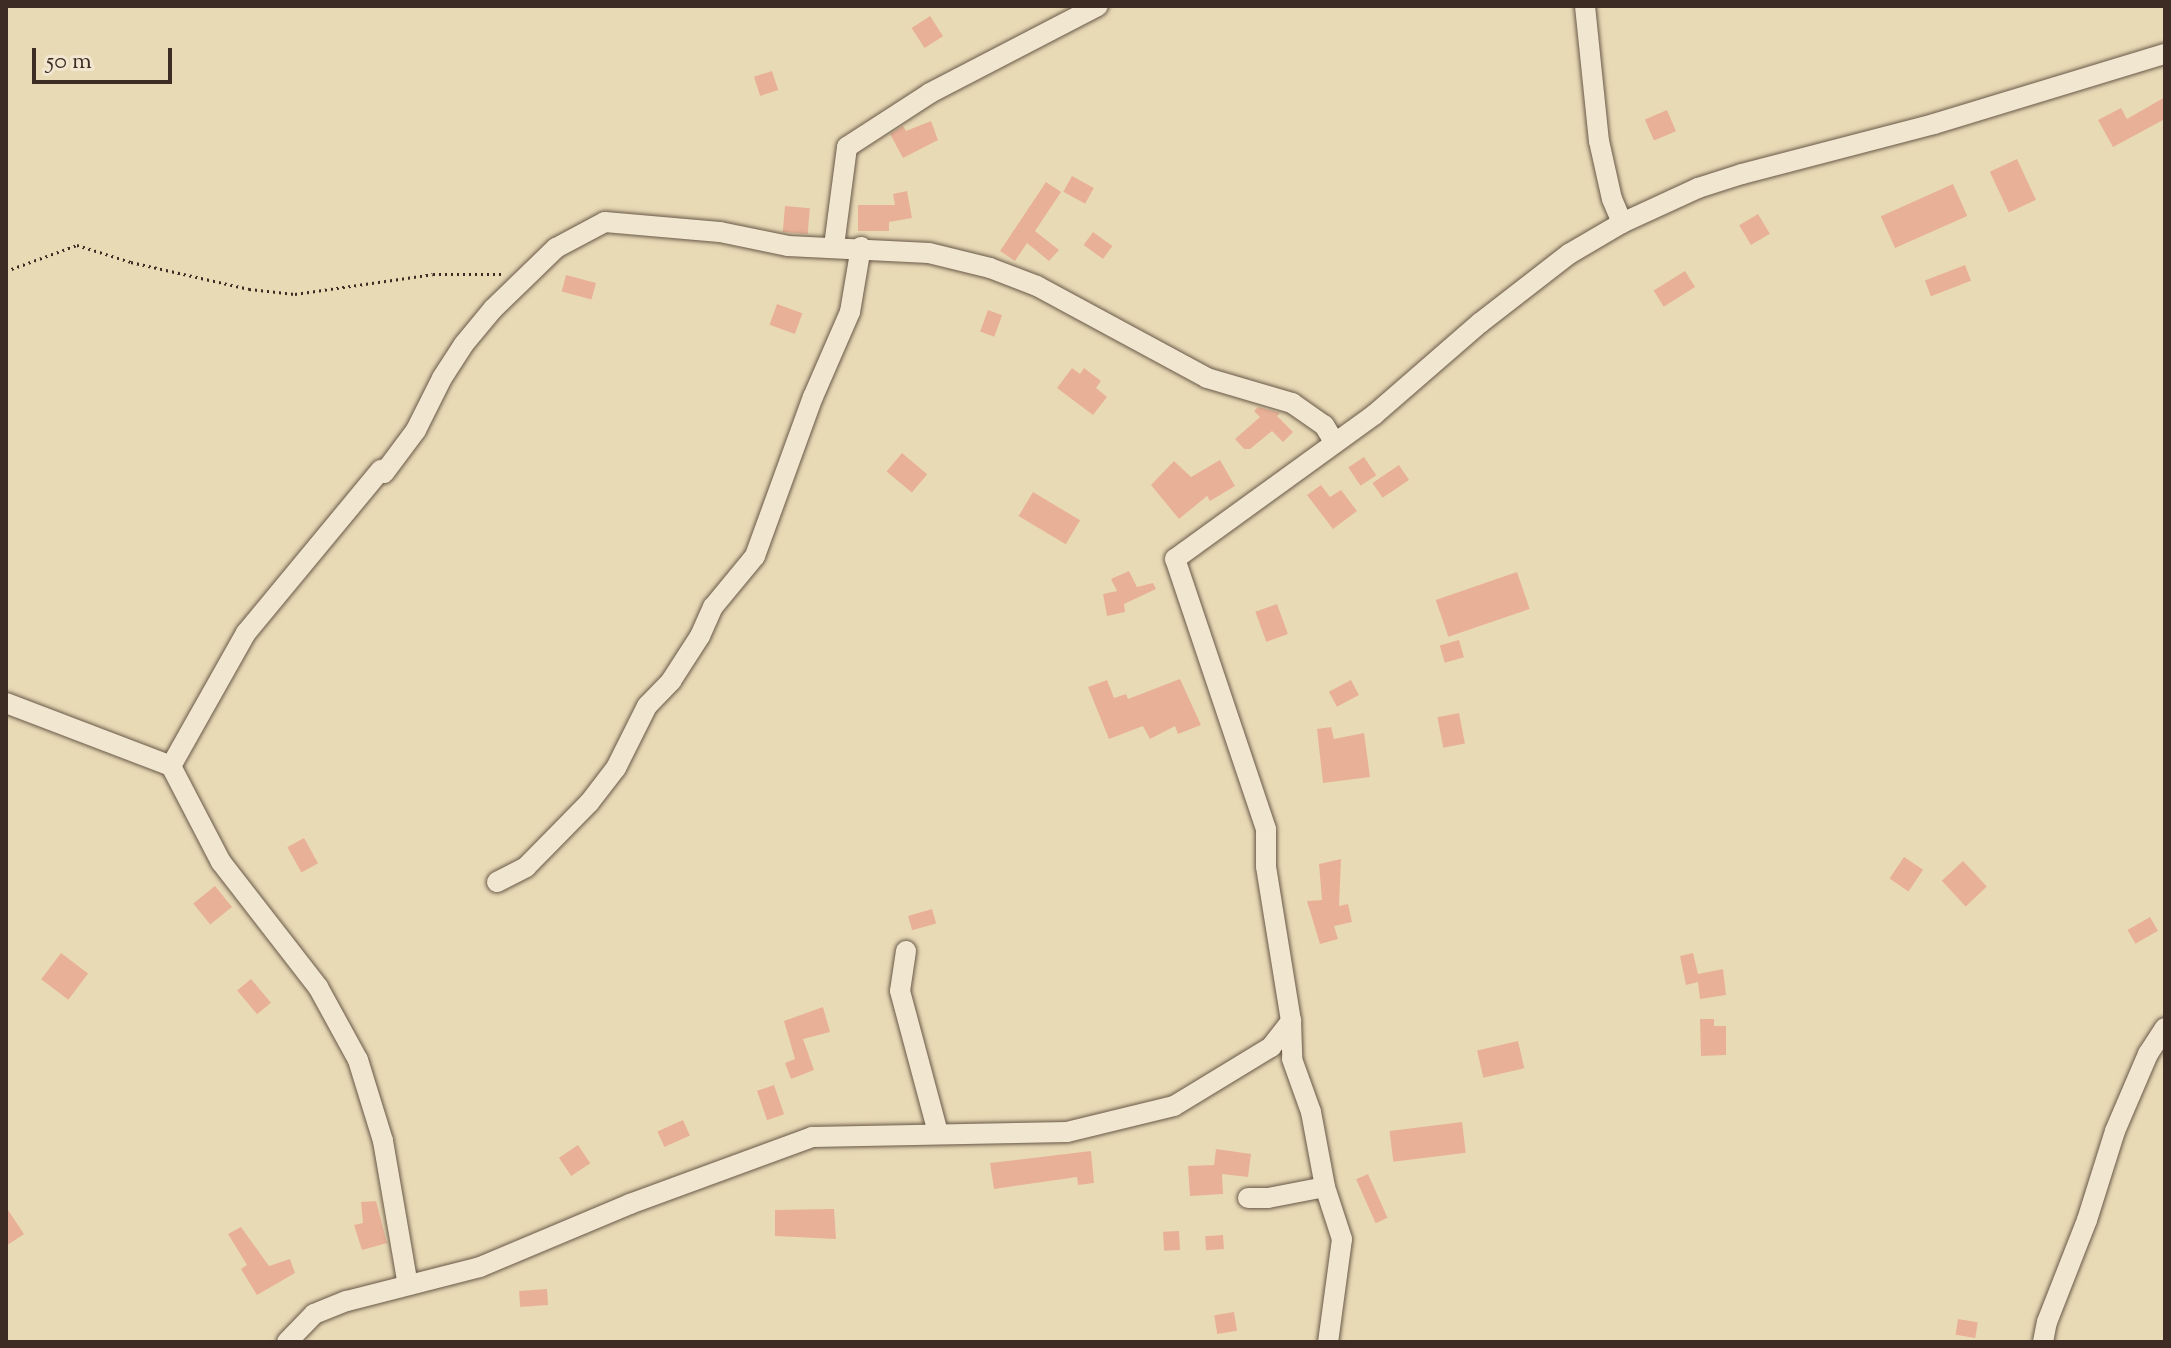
<!DOCTYPE html>
<html>
<head>
<meta charset="utf-8">
<style>
  body { margin:0 }
  #map { position:relative; width:2171px; height:1348px; overflow:hidden; background:#e9dab6; font-family:"Sorts Mill Goudy",serif }
  div>[style] { position:absolute }
  .building>* { inset:0; background:#e8b197; transform-origin:0 0 }
  .path>* { height:3px; margin-top:-1.5px; transform-origin:0; background:repeating-linear-gradient(90deg,#3d2c23 0 2px,transparent 0 6px) }
  .roads { filter:drop-shadow(0 0 2px #685848) drop-shadow(0 0 2px #685848) }
  .minor>* { height:20px; margin:-10px; padding:0 10px; transform-origin:10px; border-radius:10px; background:#f1e7d0 }
  span { translate:-50% -50%; white-space:nowrap; text-align:center; line-height:1.15; -webkit-text-stroke:6px #f1e7d0; paint-order:stroke }
  .frame { position:absolute; inset:0; border:8px solid #3d2c23; pointer-events:none }
  .scale { position:absolute; left:32px; top:48px; width:140px; height:36px; box-sizing:border-box; border:4px solid #3d2c23; border-top:0; padding-left:10px; font-size:24px; line-height:28px; white-space:nowrap; color:#3d2c23; -webkit-text-stroke:6px #f1e7d0; paint-order:stroke }
</style>
</head>
<body>
<div id="map">
  <div class="building">
    <i style="left:930px;top:16px;width:24px;height:22px;rotate:57deg"></i>
    <i style="left:772px;top:71px;width:20px;height:19px;rotate:72deg"></i>
    <i style="clip-path:polygon(2165px 97px,2165px 119px,2113px 147px,2098px 120px,2121px 108px,2127px 119px)"></i>
    <i style="left:1667px;top:110px;width:23px;height:24px;rotate:67deg"></i>
    <i style="clip-path:polygon(931px 121px,938px 140px,903px 158px,890px 134px,903px 126px,906px 131px)"></i>
    <i style="left:2017px;top:159px;width:45px;height:30px;rotate:65deg"></i>
    <i style="left:1072px;top:176px;width:25px;height:18px;rotate:29deg"></i>
    <i style="clip-path:polygon(1046px 182px,1061px 192px,1035px 231px,1059px 250px,1049px 261px,1027px 243px,1015px 261px,1000px 251px)"></i>
    <i style="left:1953px;top:184px;width:35px;height:79px;rotate:66deg"></i>
    <i style="clip-path:polygon(907px 191px,912px 218px,889px 222px,889px 231px,858px 231px,858px 205px,895px 205px,893px 194px)"></i>
    <i style="left:785px;top:206px;width:25px;height:26px;rotate:5deg"></i>
    <i style="left:1758px;top:214px;width:23px;height:22px;rotate:59deg"></i>
    <i style="left:1093px;top:232px;width:24px;height:16px;rotate:36deg"></i>
    <i style="left:1965px;top:265px;width:17px;height:43px;rotate:69deg"></i>
    <i style="left:1685px;top:271px;width:19px;height:37px;rotate:58deg"></i>
    <i style="left:566px;top:275px;width:31px;height:17px;rotate:15deg"></i>
    <i style="left:777px;top:304px;width:27px;height:22px;rotate:20deg"></i>
    <i style="left:988px;top:310px;width:15px;height:23px;rotate:20deg"></i>
    <i style="clip-path:polygon(1072px 368px,1080px 374px,1084px 368px,1101px 381px,1096px 388px,1107px 397px,1093px 415px,1057px 388px)"></i>
    <i style="clip-path:polygon(1258px 407px,1280px 413px,1277px 416px,1293px 432px,1283px 442px,1272px 431px,1250px 449px,1244px 449px,1235px 439px,1260px 417px,1254px 411px)"></i>
    <i style="left:902px;top:453px;width:33px;height:24px;rotate:40deg"></i>
    <i style="left:1364px;top:457px;width:22px;height:19px;rotate:56deg"></i>
    <i style="clip-path:polygon(1220px 460px,1235px 486px,1210px 501px,1207px 496px,1179px 519px,1151px 485px,1174px 461px,1191px 477px)"></i>
    <i style="left:1399px;top:465px;width:18px;height:32px;rotate:56deg"></i>
    <i style="clip-path:polygon(1321px 485px,1330px 497px,1341px 490px,1357px 511px,1333px 529px,1307px 495px)"></i>
    <i style="left:1033px;top:492px;width:55px;height:28px;rotate:31deg"></i>
    <i style="clip-path:polygon(1129px 571px,1137px 587px,1153px 583px,1156px 589px,1124px 604px,1125px 612px,1107px 616px,1103px 594px,1117px 591px,1111px 579px)"></i>
    <i style="left:1517px;top:572px;width:39px;height:86px;rotate:71deg"></i>
    <i style="left:1277px;top:604px;width:32px;height:23px;rotate:70deg"></i>
    <i style="left:1459px;top:640px;width:18px;height:20px;rotate:74deg"></i>
    <i style="clip-path:polygon(1180px 679px,1201px 725px,1178px 734px,1175px 726px,1150px 739px,1143px 726px,1109px 739px,1088px 687px,1107px 680px,1114px 698px,1126px 694px,1128px 699px)"></i>
    <i style="left:1351px;top:680px;width:17px;height:25px;rotate:62deg"></i>
    <i style="left:1459px;top:713px;width:31px;height:22px;rotate:79deg"></i>
    <i style="clip-path:polygon(1331px 727px,1334px 739px,1364px 733px,1370px 777px,1323px 783px,1317px 729px)"></i>
    <i style="left:304px;top:838px;width:29px;height:19px;rotate:61deg"></i>
    <i style="left:1904px;top:857px;width:23px;height:26px;rotate:34deg"></i>
    <i style="clip-path:polygon(1341px 859px,1339px 906px,1348px 904px,1352px 922px,1334px 926px,1338px 939px,1320px 944px,1307px 901px,1322px 900px,1319px 864px)"></i>
    <i style="left:1963px;top:861px;width:35px;height:29px;rotate:47deg"></i>
    <i style="left:215px;top:886px;width:27px;height:28px;rotate:51deg"></i>
    <i style="left:932px;top:909px;width:15px;height:25px;rotate:74deg"></i>
    <i style="left:2150px;top:917px;width:16px;height:26px;rotate:60deg"></i>
    <i style="left:61px;top:953px;width:34px;height:33px;rotate:37deg"></i>
    <i style="clip-path:polygon(1693px 953px,1698px 974px,1723px 969px,1726px 995px,1700px 999px,1698px 982px,1686px 985px,1680px 956px)"></i>
    <i style="left:251px;top:979px;width:31px;height:18px;rotate:50deg"></i>
    <i style="clip-path:polygon(823px 1007px,830px 1032px,803px 1039px,814px 1070px,791px 1079px,785px 1063px,795px 1059px,784px 1021px)"></i>
    <i style="clip-path:polygon(1700px 1019px,1714px 1019px,1714px 1026px,1726px 1026px,1726px 1055px,1701px 1056px)"></i>
    <i style="left:1518px;top:1041px;width:28px;height:42px;rotate:77deg"></i>
    <i style="left:774px;top:1085px;width:31px;height:18px;rotate:71deg"></i>
    <i style="left:683px;top:1120px;width:17px;height:28px;rotate:66deg"></i>
    <i style="left:1462px;top:1122px;width:31px;height:73px;rotate:83deg"></i>
    <i style="left:578px;top:1145px;width:22px;height:23px;rotate:56deg"></i>
    <i style="clip-path:polygon(1216px 1149px,1251px 1154px,1248px 1177px,1222px 1174px,1223px 1194px,1190px 1196px,1188px 1166px,1214px 1165px)"></i>
    <i style="clip-path:polygon(1091px 1151px,1094px 1183px,1078px 1185px,1077px 1177px,994px 1189px,990px 1163px)"></i>
    <i style="left:1368px;top:1174px;width:48px;height:13px;rotate:66deg"></i>
    <i style="clip-path:polygon(376px 1201px,387px 1243px,362px 1250px,354px 1225px,363px 1223px,361px 1202px)"></i>
    <i style="clip-path:polygon(6px 1207px,24px 1234px,6px 1246px)"></i>
    <i style="clip-path:polygon(834px 1209px,836px 1239px,775px 1236px,775px 1210px)"></i>
    <i style="clip-path:polygon(241px 1227px,269px 1266px,290px 1259px,295px 1273px,257px 1295px,241px 1269px,247px 1265px,228px 1234px)"></i>
    <i style="left:1179px;top:1231px;width:19px;height:16px;rotate:87deg"></i>
    <i style="left:1223px;top:1235px;width:14px;height:18px;rotate:86deg"></i>
    <i style="left:547px;top:1289px;width:16px;height:28px;rotate:86deg"></i>
    <i style="left:1234px;top:1312px;width:19px;height:20px;rotate:81deg"></i>
    <i style="left:1958px;top:1319px;width:20px;height:16px;rotate:9deg"></i>
  </div>
  <div class="path">
    <i style="left:6px;top:271px;width:76px;rotate:-20.1deg"></i>
    <i style="left:77px;top:245px;width:57px;rotate:17.5deg"></i>
    <i style="left:131px;top:262px;width:121px;rotate:12.9deg"></i>
    <i style="left:249px;top:289px;width:46px;rotate:6.2deg"></i>
    <i style="left:295px;top:294px;width:139px;rotate:-8.2deg"></i>
    <i style="left:433px;top:274px;width:69px"></i>
  </div>
  <div class="roads">
    <div class="minor">
      <i style="left:1585px;top:6px;width:136px;rotate:84.1deg"></i>
      <i style="left:1599px;top:141px;width:59px;rotate:77.4deg"></i>
      <i style="left:1612px;top:199px;width:26px;rotate:67deg"></i>
      <i style="left:1622px;top:223px;width:84px;rotate:-24.7deg"></i>
      <i style="left:1698px;top:188px;width:46px;rotate:-17.7deg"></i>
      <i style="left:1742px;top:174px;width:198px;rotate:-14.6deg"></i>
      <i style="left:1934px;top:124px;width:241px;rotate:-16.9deg"></i>
      <i style="left:834px;top:246px;width:100px;rotate:-82.5deg"></i>
      <i style="left:847px;top:147px;width:99px;rotate:-33deg"></i>
      <i style="left:930px;top:93px;width:189px;rotate:-27.4deg"></i>
      <i style="left:384px;top:473px;width:54px;rotate:-53.3deg"></i>
      <i style="left:416px;top:430px;width:58px;rotate:-63.4deg"></i>
      <i style="left:442px;top:378px;width:40px;rotate:-57.1deg"></i>
      <i style="left:464px;top:344px;width:45px;rotate:-50.4deg"></i>
      <i style="left:493px;top:309px;width:88px;rotate:-44.1deg"></i>
      <i style="left:556px;top:248px;width:55px;rotate:-28deg"></i>
      <i style="left:605px;top:222px;width:115px;rotate:5deg"></i>
      <i style="left:720px;top:232px;width:69px;rotate:11.6deg"></i>
      <i style="left:788px;top:246px;width:141px;rotate:2.8deg"></i>
      <i style="left:929px;top:253px;width:63px;rotate:13.8deg"></i>
      <i style="left:990px;top:268px;width:50px;rotate:21deg"></i>
      <i style="left:1037px;top:286px;width:193px;rotate:28.4deg"></i>
      <i style="left:1207px;top:378px;width:89px;rotate:16.4deg"></i>
      <i style="left:1292px;top:403px;width:39px;rotate:35deg"></i>
      <i style="left:1324px;top:425px;width:21px;rotate:59deg"></i>
      <i style="left:6px;top:703px;width:177px;rotate:20.9deg"></i>
      <i style="left:171px;top:766px;width:108px;rotate:62.5deg"></i>
      <i style="left:221px;top:862px;width:158px;rotate:52.2deg"></i>
      <i style="left:318px;top:987px;width:83px;rotate:61.3deg"></i>
      <i style="left:358px;top:1060px;width:85px;rotate:72.8deg"></i>
      <i style="left:383px;top:1141px;width:146px;rotate:80.2deg"></i>
      <i style="left:171px;top:766px;width:153px;rotate:-60.6deg"></i>
      <i style="left:246px;top:633px;width:212px;rotate:-50.4deg"></i>
      <i style="left:497px;top:882px;width:33px;rotate:-27deg"></i>
      <i style="left:526px;top:867px;width:90px;rotate:-45.5deg"></i>
      <i style="left:589px;top:803px;width:44px;rotate:-52.4deg"></i>
      <i style="left:616px;top:768px;width:69px;rotate:-63.4deg"></i>
      <i style="left:647px;top:706px;width:35px;rotate:-46deg"></i>
      <i style="left:671px;top:681px;width:54px;rotate:-57.2deg"></i>
      <i style="left:700px;top:636px;width:32px;rotate:-66deg"></i>
      <i style="left:713px;top:607px;width:66px;rotate:-50.5deg"></i>
      <i style="left:755px;top:556px;width:169px;rotate:-70deg"></i>
      <i style="left:813px;top:397px;width:93px;rotate:-66.5deg"></i>
      <i style="left:850px;top:312px;width:66px;rotate:-80.4deg"></i>
      <i style="left:906px;top:951px;width:40px;rotate:98.5deg"></i>
      <i style="left:900px;top:991px;width:147px;rotate:75deg"></i>
      <i style="left:1291px;top:1021px;width:38px;rotate:88deg"></i>
      <i style="left:1292px;top:1059px;width:56px;rotate:70.3deg"></i>
      <i style="left:1311px;top:1112px;width:76px;rotate:79.4deg"></i>
      <i style="left:1325px;top:1187px;width:55px;rotate:71.9deg"></i>
      <i style="left:1342px;top:1239px;width:104px;rotate:97.7deg"></i>
      <i style="left:1248px;top:1198px;width:20px"></i>
      <i style="left:1268px;top:1198px;width:58px;rotate:-10.9deg"></i>
      <i style="left:287px;top:1342px;width:39px;rotate:-46deg"></i>
      <i style="left:314px;top:1314px;width:35px;rotate:-22deg"></i>
      <i style="left:347px;top:1301px;width:137px;rotate:-14.3deg"></i>
      <i style="left:480px;top:1267px;width:163px;rotate:-22.8deg"></i>
      <i style="left:630px;top:1204px;width:194px;rotate:-20.2deg"></i>
      <i style="left:812px;top:1137px;width:255px;rotate:-1.1deg"></i>
      <i style="left:1067px;top:1132px;width:110px;rotate:-13.7deg"></i>
      <i style="left:1174px;top:1106px;width:114px;rotate:-31.3deg"></i>
      <i style="left:1271px;top:1047px;width:33px;rotate:-52deg"></i>
      <i style="left:1291px;top:1021px;width:157px;rotate:-99.2deg"></i>
      <i style="left:1266px;top:866px;width:37px;rotate:-90deg"></i>
      <i style="left:1266px;top:829px;width:285px;rotate:-108.6deg"></i>
      <i style="left:1175px;top:559px;width:246px;rotate:-35.9deg"></i>
      <i style="left:1374px;top:415px;width:140px;rotate:-41deg"></i>
      <i style="left:1480px;top:323px;width:113px;rotate:-37.8deg"></i>
      <i style="left:1569px;top:254px;width:61px;rotate:-30.3deg"></i>
      <i style="left:2043px;top:1342px;width:20px;rotate:-79deg"></i>
      <i style="left:2047px;top:1322px;width:110px;rotate:-68.6deg"></i>
      <i style="left:2087px;top:1220px;width:93px;rotate:-72.5deg"></i>
      <i style="left:2115px;top:1131px;width:84px;rotate:-66.8deg"></i>
      <i style="left:2148px;top:1054px;width:31px;rotate:-57deg"></i>
    </div>
  </div>
  <div class="frame"></div>
  <div class="scale">50 m</div>
</div>
</body>
</html>
